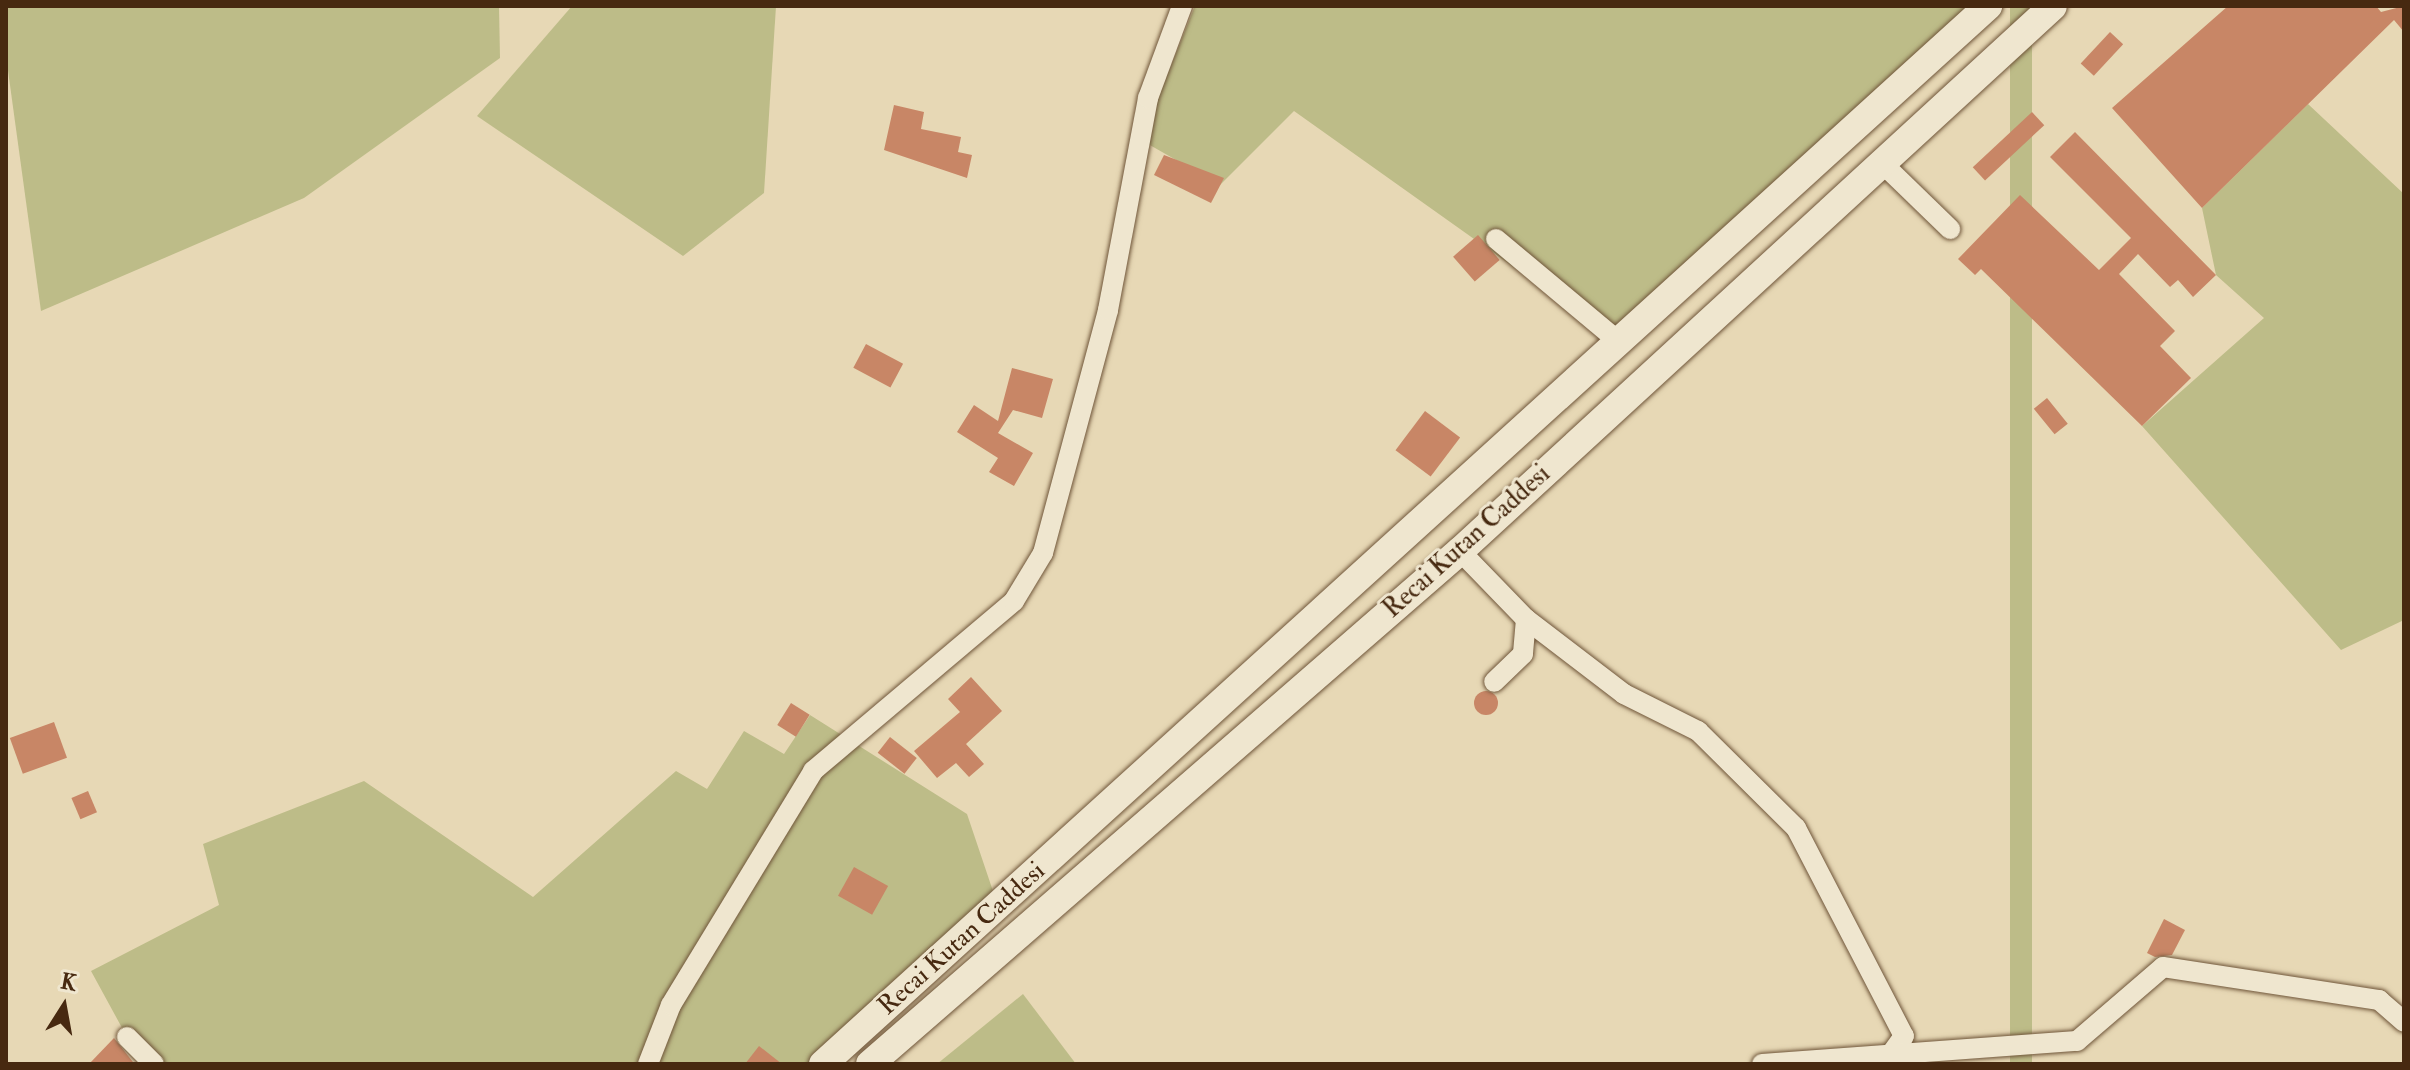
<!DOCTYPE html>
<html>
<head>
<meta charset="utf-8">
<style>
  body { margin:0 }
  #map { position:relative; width:2410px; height:1070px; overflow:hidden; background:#e7d8b5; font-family:"IM FELL Double Pica",serif }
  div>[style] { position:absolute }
  .green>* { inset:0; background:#bdbc88; transform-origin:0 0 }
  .building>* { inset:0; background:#c88666; transform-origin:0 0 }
  .round { border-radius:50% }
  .roads { filter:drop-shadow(0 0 2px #6f5539) drop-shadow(0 0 2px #6f5539) }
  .minor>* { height:20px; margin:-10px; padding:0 10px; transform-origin:10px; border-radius:10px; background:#efe6cf }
  .secondary>* { height:28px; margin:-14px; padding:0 14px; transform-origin:14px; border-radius:14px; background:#efe6cf }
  span { translate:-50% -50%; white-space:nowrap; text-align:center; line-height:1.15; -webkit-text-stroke:6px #efe6cf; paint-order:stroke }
  .street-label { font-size:26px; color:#472910 }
  .frame { position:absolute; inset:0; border:8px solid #472910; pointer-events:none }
  .north { position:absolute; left:24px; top:966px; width:80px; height:80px; -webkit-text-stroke:6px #efe6cf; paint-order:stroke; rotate:11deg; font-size:22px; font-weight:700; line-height:32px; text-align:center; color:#472910 }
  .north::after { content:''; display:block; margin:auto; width:28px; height:36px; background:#472910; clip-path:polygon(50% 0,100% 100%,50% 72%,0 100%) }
</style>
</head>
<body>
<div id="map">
  <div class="green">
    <i style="clip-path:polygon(6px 6px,499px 6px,500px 58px,304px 198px,41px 311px,6px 56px)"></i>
    <i style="clip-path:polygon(572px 6px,776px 6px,764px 193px,683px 256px,477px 116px)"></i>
    <i style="clip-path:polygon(1195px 6px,1990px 6px,1619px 342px,1294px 111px,1220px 185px,1141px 140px)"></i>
    <i style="left:2010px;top:6px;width:22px;height:1463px"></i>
    <i style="clip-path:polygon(2308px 104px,2404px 194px,2404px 620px,2341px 650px,2142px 426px,2264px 318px,2216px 275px,2202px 208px)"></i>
    <i style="clip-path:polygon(810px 715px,967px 814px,998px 906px,827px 1064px,154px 1064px,127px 1037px,91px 971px,219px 905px,203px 844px,364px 781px,533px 897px,676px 771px,707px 789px,744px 731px,784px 754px)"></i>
    <i style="clip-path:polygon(1023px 994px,1076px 1064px,937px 1064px)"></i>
  </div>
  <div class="building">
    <i style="clip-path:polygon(2228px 6px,2376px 6px,2381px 12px,2404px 6px,2404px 32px,2394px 20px,2202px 208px,2112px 108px)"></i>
    <i style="left:2110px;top:32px;width:18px;height:43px;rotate:43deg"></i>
    <i style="clip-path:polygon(894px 105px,924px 112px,921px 129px,961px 137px,958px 152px,972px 155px,967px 178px,884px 150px)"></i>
    <i style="left:2032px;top:112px;width:18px;height:81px;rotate:47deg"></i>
    <i style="clip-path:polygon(2075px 132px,2216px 275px,2193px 297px,2178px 280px,2170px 287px,2138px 254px,2119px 274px,2175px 331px,2160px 346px,2191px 378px,2142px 426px,1981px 269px,1975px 275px,1958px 259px,2020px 195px,2099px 270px,2131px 238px,2050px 157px)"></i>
    <i style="clip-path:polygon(1164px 155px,1224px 178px,1211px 203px,1154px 175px)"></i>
    <i style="left:1478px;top:235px;width:33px;height:33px;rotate:49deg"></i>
    <i style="left:866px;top:344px;width:42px;height:27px;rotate:28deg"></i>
    <i style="clip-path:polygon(1012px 368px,1053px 379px,1042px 418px,1013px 410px,998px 433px,1033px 453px,1014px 486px,989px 472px,998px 458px,957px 432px,974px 405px,998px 421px)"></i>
    <i style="left:2047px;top:398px;width:33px;height:17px;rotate:51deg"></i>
    <i style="left:1425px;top:411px;width:44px;height:49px;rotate:37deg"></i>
    <i style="clip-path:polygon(971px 677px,1002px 711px,966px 744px,984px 764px,969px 777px,956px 763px,937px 778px,914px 751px,960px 712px,948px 699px)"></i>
    <i class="round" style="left:1474px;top:691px;width:24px;height:24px"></i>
    <i style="left:791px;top:703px;width:22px;height:26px;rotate:32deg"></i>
    <i style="left:54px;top:722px;width:38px;height:47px;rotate:70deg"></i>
    <i style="left:890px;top:737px;width:34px;height:20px;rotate:38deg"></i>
    <i style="left:88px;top:791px;width:23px;height:18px;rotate:67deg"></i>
    <i style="left:854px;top:867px;width:39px;height:33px;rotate:29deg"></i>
    <i style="clip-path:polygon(2164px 919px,2185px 930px,2172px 955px,2155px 957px,2147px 953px)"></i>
    <i style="clip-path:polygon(114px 1038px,133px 1062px,89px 1064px)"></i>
    <i style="clip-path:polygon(759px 1046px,782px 1064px,745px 1064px)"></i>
  </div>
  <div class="roads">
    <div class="minor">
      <i style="left:1882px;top:163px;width:95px;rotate:44.1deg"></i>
      <i style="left:1496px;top:239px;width:160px;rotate:39.9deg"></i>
      <i style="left:1460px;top:551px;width:95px;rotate:45.9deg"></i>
      <i style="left:1526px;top:619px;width:35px;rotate:95deg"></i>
      <i style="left:1523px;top:654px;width:40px;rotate:136deg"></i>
      <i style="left:1526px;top:619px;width:123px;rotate:37.4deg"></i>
      <i style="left:1624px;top:694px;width:83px;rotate:26.6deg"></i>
      <i style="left:1698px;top:731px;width:138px;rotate:44.7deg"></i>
      <i style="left:1796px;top:828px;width:234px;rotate:62.6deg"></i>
      <i style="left:1904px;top:1036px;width:19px;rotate:126deg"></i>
      <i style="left:127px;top:1037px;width:38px;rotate:45deg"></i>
      <i style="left:648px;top:1064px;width:63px;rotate:-68.7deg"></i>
      <i style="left:671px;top:1005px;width:274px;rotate:-58.7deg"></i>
      <i style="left:813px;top:771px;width:263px;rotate:-40.2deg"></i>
      <i style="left:1014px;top:601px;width:56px;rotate:-58.9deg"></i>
      <i style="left:1043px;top:553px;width:252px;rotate:-75deg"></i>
      <i style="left:1108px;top:310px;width:216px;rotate:-79.3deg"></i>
      <i style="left:1148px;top:98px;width:98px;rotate:-69.7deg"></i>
      <i style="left:1762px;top:1064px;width:316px;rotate:-4.2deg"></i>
      <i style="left:2077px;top:1041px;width:113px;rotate:-40.7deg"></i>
      <i style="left:2163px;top:967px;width:219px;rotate:8.7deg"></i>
      <i style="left:2379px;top:1000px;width:33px;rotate:41deg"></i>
    </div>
    <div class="secondary">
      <i style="left:823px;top:1064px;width:1574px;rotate:-42.24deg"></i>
      <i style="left:870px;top:1064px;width:782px;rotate:-41.01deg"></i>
      <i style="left:1460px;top:551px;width:805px;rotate:-42.58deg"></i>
    </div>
  </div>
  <div class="street-label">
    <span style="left:1467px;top:542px;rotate:-42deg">Recai Kutan Caddesi</span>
    <span style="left:962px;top:939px;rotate:-42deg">Recai Kutan Caddesi</span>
  </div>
  <div class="frame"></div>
  <div class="north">K</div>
</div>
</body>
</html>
